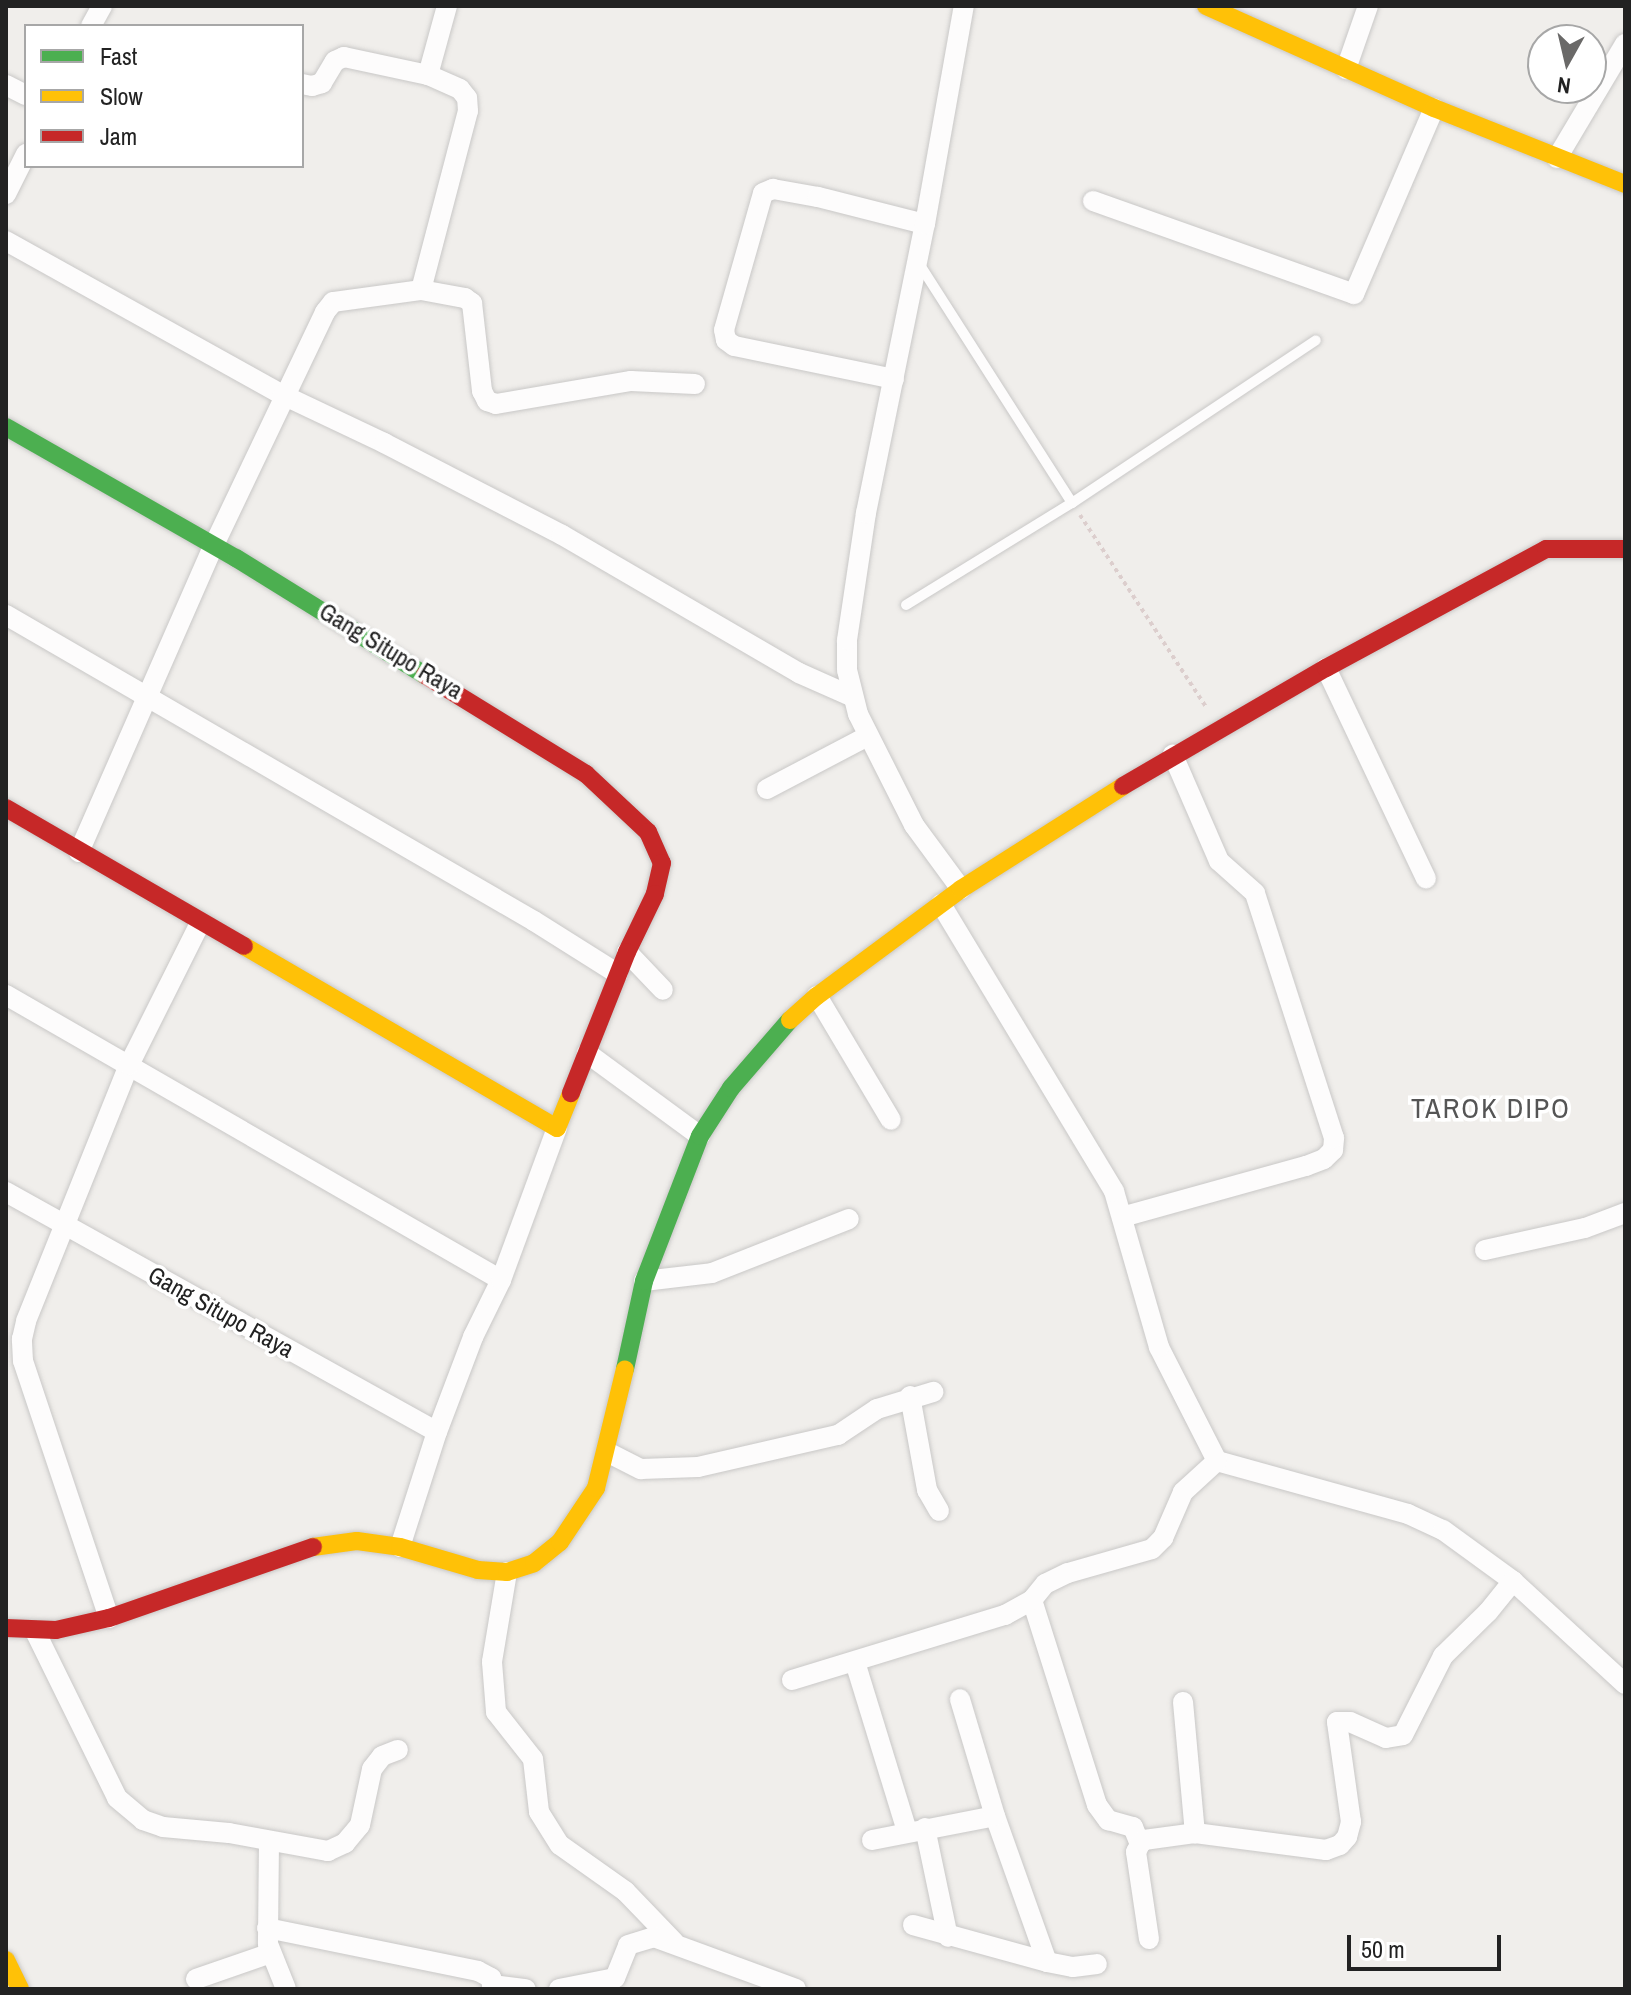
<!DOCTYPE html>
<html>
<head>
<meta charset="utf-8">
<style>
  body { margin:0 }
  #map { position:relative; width:1631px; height:1995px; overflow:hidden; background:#f0eeeb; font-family:"Archivo Narrow",sans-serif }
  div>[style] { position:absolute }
  .path>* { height:4px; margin-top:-2px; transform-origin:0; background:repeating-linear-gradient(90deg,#dccecd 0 4px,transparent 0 8px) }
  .roads { filter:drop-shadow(0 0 2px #c9c8c7) drop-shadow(0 0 2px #c9c8c7) }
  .lane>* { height:10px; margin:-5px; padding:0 5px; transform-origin:5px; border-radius:5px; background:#fdfcfc }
  .street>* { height:20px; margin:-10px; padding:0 10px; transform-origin:10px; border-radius:10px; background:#fdfcfc }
  .fast>* { height:18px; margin:-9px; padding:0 9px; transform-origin:9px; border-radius:9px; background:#4caf50 }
  .slow>* { height:18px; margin:-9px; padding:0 9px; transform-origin:9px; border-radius:9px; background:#ffc107 }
  .jam>* { height:18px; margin:-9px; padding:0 9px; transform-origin:9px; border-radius:9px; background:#c62828 }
  span { translate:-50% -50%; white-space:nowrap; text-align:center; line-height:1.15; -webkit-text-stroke:7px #fff; paint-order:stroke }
  .street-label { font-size:24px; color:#222 }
  .quarter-label { font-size:28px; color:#555; letter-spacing:2px }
  .frame { position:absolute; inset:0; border:8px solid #222; pointer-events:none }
  .legend { position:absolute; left:24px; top:24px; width:280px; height:144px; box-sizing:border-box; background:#fff; border:2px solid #a7a7a7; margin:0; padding:10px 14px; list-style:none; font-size:24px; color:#222 }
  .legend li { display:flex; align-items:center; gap:16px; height:40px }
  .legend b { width:40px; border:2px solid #a7a7a7 }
  .north { position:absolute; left:1527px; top:24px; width:80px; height:80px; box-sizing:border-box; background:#fff; border:2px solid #a7a7a7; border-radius:50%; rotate:188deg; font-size:22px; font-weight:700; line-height:32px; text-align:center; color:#222 }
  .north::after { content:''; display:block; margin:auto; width:28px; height:36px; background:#6a6968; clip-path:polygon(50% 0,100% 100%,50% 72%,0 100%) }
  .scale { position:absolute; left:1347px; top:1935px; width:154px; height:36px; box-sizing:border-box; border:4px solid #222; border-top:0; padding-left:10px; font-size:24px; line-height:28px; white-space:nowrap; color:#222; -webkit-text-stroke:6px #fff; paint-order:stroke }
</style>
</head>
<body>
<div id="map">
  <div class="path">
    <i style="left:1080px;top:515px;width:231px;rotate:56.7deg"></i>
  </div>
  <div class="roads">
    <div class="lane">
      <i style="left:918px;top:262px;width:286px;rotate:57.4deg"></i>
      <i style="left:906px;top:605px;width:195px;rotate:-31.6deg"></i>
      <i style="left:1072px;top:503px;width:293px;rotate:-33.7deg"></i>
    </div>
    <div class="street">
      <i style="left:91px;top:26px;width:23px;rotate:-61deg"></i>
      <i style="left:1346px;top:69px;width:67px;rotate:-70.8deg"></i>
      <i style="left:428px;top:75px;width:72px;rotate:-74.6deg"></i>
      <i style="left:6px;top:85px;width:22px;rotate:27deg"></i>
      <i style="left:1557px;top:158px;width:133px;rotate:-59.2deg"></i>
      <i style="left:6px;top:194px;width:45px;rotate:-63.4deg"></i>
      <i style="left:1093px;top:201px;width:277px;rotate:19.6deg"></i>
      <i style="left:1354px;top:294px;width:202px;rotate:-66.7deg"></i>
      <i style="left:6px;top:241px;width:317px;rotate:29.1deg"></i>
      <i style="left:283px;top:395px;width:112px;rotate:25.4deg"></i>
      <i style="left:384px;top:443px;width:200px;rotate:27.3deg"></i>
      <i style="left:562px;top:535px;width:274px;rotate:30.2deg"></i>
      <i style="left:799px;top:673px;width:57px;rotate:23.9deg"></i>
      <i style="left:421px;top:290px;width:45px;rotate:10.3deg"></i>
      <i style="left:465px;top:298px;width:9px;rotate:36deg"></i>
      <i style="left:472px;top:303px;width:89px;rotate:83.5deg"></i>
      <i style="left:482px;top:391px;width:11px;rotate:63deg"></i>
      <i style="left:487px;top:401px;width:9px;rotate:18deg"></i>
      <i style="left:496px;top:404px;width:137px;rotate:-9.7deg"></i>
      <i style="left:631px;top:381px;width:64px;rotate:2.7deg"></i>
      <i style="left:894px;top:379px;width:163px;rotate:-168.3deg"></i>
      <i style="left:734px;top:346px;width:10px;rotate:-143deg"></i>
      <i style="left:726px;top:340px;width:10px;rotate:-101deg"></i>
      <i style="left:724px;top:330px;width:142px;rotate:-74.1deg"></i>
      <i style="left:763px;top:193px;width:11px;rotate:-22deg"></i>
      <i style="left:773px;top:189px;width:46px;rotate:10.1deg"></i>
      <i style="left:818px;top:197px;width:110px;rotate:14.2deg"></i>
      <i style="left:6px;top:615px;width:610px;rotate:30.09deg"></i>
      <i style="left:534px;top:921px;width:99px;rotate:32.2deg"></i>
      <i style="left:1326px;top:668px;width:233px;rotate:64.6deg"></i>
      <i style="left:767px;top:789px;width:114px;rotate:-27.7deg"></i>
      <i style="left:79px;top:852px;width:335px;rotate:-66.3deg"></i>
      <i style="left:214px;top:545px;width:258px;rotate:-64.5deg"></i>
      <i style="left:325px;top:312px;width:13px;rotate:-51deg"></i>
      <i style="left:333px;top:302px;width:89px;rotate:-7.8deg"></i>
      <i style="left:421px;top:290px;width:185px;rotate:-75.3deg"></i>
      <i style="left:468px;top:111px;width:13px;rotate:-94deg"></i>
      <i style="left:467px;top:98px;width:11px;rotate:-128deg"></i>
      <i style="left:460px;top:89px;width:35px;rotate:-156deg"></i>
      <i style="left:428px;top:75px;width:86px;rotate:-167.9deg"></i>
      <i style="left:344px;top:57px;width:10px;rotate:156deg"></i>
      <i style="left:335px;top:61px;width:26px;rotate:121deg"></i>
      <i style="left:322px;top:83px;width:10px;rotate:163deg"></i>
      <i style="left:312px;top:86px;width:10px;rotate:-169deg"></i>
      <i style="left:961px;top:889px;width:79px;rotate:-126.3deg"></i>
      <i style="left:914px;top:825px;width:124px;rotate:-116.8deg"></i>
      <i style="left:858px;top:714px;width:45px;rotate:-104deg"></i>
      <i style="left:847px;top:670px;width:30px;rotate:-90deg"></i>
      <i style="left:847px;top:640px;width:128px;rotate:-81.5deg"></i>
      <i style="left:866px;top:513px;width:295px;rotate:-78.5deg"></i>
      <i style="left:925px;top:224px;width:221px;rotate:-79.9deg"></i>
      <i style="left:627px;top:952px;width:52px;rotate:46.5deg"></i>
      <i style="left:6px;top:995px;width:571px;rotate:29.93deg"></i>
      <i style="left:817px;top:996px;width:144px;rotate:59.2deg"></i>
      <i style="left:587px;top:1053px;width:140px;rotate:36.3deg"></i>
      <i style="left:6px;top:1192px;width:493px;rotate:29.1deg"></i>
      <i style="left:1122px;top:1217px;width:191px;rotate:-15.5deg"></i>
      <i style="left:1306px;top:1166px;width:19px;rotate:-21deg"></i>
      <i style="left:1324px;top:1159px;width:13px;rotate:-45deg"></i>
      <i style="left:1333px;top:1150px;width:12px;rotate:-85deg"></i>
      <i style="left:1334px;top:1138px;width:257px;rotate:-107.9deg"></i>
      <i style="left:1255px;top:893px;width:48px;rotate:-138.4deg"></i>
      <i style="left:1219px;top:861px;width:116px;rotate:-113.5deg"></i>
      <i style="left:1485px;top:1250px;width:102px;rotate:-12.4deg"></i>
      <i style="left:1585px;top:1228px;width:43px;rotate:-20.6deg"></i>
      <i style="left:644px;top:1281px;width:68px;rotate:-6.7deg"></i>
      <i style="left:712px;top:1273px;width:147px;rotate:-21.5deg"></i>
      <i style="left:910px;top:1396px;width:96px;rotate:79.7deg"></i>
      <i style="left:927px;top:1490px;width:24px;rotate:60deg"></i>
      <i style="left:607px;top:1452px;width:38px;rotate:27deg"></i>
      <i style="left:641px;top:1469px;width:57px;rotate:-2deg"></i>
      <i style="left:698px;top:1467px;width:144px;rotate:-12.9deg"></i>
      <i style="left:838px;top:1435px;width:47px;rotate:-33.7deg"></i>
      <i style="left:877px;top:1409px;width:59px;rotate:-16.9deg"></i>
      <i style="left:1217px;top:1461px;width:198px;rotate:15.5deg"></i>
      <i style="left:1408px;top:1514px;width:38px;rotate:25deg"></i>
      <i style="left:1443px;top:1530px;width:87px;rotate:36.1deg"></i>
      <i style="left:400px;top:1547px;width:121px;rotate:-72.2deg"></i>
      <i style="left:437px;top:1432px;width:102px;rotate:-69.2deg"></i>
      <i style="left:473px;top:1337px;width:64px;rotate:-63.8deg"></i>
      <i style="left:501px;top:1280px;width:162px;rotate:-69.8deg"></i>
      <i style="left:507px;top:1572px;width:91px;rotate:99.5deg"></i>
      <i style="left:492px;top:1662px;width:50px;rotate:85.4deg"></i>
      <i style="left:496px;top:1712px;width:60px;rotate:51.8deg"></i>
      <i style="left:533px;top:1759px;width:53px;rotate:83.5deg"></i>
      <i style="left:539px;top:1812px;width:39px;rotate:58deg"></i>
      <i style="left:560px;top:1845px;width:80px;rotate:35.3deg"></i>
      <i style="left:625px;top:1891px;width:71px;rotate:46.1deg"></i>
      <i style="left:1032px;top:1600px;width:215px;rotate:72.4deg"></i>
      <i style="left:1097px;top:1805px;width:19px;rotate:54deg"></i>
      <i style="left:1108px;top:1820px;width:26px;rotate:16deg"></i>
      <i style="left:1133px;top:1827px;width:18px;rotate:68deg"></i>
      <i style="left:109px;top:1618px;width:271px;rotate:-108.5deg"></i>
      <i style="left:23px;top:1361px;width:22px;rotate:-93deg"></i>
      <i style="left:22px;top:1339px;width:18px;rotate:-77deg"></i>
      <i style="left:26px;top:1321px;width:276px;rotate:-68.1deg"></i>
      <i style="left:129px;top:1065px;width:159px;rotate:-63.4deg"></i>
      <i style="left:35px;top:1631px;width:186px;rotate:63.8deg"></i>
      <i style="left:117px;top:1798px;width:34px;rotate:40deg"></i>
      <i style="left:143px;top:1820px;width:21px;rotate:19deg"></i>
      <i style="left:163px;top:1827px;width:66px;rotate:5.2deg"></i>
      <i style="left:229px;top:1833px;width:101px;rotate:10.3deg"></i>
      <i style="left:328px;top:1851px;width:19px;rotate:-25deg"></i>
      <i style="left:345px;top:1843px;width:23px;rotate:-50deg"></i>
      <i style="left:360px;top:1825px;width:57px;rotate:-77.9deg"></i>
      <i style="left:372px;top:1769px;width:16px;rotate:-52deg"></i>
      <i style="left:382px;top:1756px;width:17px;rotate:-21deg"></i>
      <i style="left:855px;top:1662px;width:177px;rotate:72.9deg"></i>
      <i style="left:792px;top:1680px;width:223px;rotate:-17deg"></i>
      <i style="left:1005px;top:1615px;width:31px;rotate:-29deg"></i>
      <i style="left:1032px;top:1600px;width:21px;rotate:-51deg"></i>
      <i style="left:1045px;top:1584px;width:25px;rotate:-26deg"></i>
      <i style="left:1068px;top:1573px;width:87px;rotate:-15.9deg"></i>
      <i style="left:1152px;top:1549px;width:16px;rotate:-45deg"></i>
      <i style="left:1163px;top:1538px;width:50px;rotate:-66.5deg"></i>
      <i style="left:1183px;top:1492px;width:46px;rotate:-42.4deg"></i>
      <i style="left:1217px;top:1461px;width:128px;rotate:-117deg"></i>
      <i style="left:1159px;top:1347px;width:162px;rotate:-106.1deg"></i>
      <i style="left:1114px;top:1191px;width:335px;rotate:-121.1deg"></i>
      <i style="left:1183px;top:1702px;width:132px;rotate:84.8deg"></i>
      <i style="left:995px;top:1816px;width:155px;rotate:70.4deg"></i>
      <i style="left:925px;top:1828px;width:111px;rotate:78.1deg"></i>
      <i style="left:872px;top:1840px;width:125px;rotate:-11deg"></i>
      <i style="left:995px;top:1816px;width:122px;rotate:-106.7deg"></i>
      <i style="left:269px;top:1841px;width:103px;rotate:90.6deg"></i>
      <i style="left:268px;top:1944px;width:48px;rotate:68.2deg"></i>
      <i style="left:913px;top:1925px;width:139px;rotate:15.4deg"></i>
      <i style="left:1047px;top:1962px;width:26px;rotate:11deg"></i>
      <i style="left:1073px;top:1967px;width:24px;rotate:-7deg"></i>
      <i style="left:267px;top:1928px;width:215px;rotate:11.5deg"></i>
      <i style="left:478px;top:1971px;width:15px;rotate:28deg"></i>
      <i style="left:491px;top:1978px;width:7px;rotate:82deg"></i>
      <i style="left:492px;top:1985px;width:34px;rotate:7deg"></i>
      <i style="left:1149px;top:1939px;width:88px;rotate:-98.5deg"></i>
      <i style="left:1136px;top:1852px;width:9px;rotate:-63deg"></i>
      <i style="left:1140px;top:1844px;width:6px;rotate:-45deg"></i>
      <i style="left:1144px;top:1840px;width:51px;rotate:-7.8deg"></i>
      <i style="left:1195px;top:1833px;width:132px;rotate:7.4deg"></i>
      <i style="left:1326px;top:1850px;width:15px;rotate:-20deg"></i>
      <i style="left:1340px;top:1845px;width:11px;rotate:-49deg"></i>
      <i style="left:1347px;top:1837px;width:16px;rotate:-75deg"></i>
      <i style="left:1351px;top:1822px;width:101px;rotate:-98deg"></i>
      <i style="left:1337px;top:1722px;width:13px"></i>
      <i style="left:1350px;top:1722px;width:39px;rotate:24deg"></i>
      <i style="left:1386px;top:1738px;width:17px;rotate:-10deg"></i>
      <i style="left:1403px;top:1735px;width:89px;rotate:-63.1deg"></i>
      <i style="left:1443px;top:1656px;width:63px;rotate:-44.4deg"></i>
      <i style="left:1488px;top:1612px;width:40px;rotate:-51deg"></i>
      <i style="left:1513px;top:1581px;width:152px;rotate:42.6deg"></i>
      <i style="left:196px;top:1979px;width:79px;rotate:-19.1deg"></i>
      <i style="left:559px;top:1989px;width:57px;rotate:-11.1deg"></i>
      <i style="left:615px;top:1978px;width:35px;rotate:-68deg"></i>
      <i style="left:628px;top:1945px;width:27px;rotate:-17deg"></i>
      <i style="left:654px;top:1937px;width:151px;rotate:20.1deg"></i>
    </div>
    <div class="fast">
      <i style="left:6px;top:427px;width:265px;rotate:29.7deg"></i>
      <i style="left:236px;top:558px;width:222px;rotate:31.8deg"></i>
      <i style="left:625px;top:1369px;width:90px;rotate:-77.8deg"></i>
      <i style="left:644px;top:1281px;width:155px;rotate:-68.9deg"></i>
      <i style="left:700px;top:1136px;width:57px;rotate:-57.1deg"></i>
      <i style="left:731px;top:1088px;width:90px;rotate:-49.1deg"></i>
    </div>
    <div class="slow">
      <i style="left:1206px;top:6px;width:250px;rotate:24.1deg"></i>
      <i style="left:1434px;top:108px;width:206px;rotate:21.7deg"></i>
      <i style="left:244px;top:946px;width:362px;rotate:30.2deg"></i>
      <i style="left:557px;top:1128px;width:38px;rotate:-68deg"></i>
      <i style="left:790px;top:1020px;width:36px;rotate:-42deg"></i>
      <i style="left:817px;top:996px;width:179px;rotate:-36.6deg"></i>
      <i style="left:961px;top:889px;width:192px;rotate:-32.4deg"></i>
      <i style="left:313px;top:1547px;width:44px;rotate:-7.8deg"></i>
      <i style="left:357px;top:1541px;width:43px;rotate:7.9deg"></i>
      <i style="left:400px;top:1547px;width:81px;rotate:16.4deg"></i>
      <i style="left:478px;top:1570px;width:29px;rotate:4deg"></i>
      <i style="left:507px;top:1572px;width:28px;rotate:-18deg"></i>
      <i style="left:534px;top:1563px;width:33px;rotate:-39deg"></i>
      <i style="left:560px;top:1542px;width:65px;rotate:-56.3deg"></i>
      <i style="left:596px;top:1488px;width:122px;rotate:-76.3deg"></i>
      <i style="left:6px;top:1960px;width:32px;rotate:64deg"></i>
    </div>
    <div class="jam">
      <i style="left:425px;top:675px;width:189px;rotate:31.6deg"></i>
      <i style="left:586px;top:774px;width:85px;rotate:43.1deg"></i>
      <i style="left:648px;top:832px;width:34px;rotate:66deg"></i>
      <i style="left:662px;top:863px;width:32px;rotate:103deg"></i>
      <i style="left:655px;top:894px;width:64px;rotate:115.8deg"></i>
      <i style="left:627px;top:952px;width:152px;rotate:111.7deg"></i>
      <i style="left:1123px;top:786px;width:235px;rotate:-30.2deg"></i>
      <i style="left:1326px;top:668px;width:250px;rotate:-28.4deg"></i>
      <i style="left:1546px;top:549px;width:79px"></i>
      <i style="left:6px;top:808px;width:275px;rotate:30.1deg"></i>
      <i style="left:6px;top:1628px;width:50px;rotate:2.3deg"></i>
      <i style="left:56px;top:1630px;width:54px;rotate:-12.8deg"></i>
      <i style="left:109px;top:1618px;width:216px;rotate:-19.2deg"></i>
    </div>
  </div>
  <div class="street-label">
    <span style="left:391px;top:651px;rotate:31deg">Gang Situpo Raya</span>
    <span style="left:221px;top:1312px;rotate:29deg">Gang Situpo Raya</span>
  </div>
  <div class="quarter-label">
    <span style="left:1491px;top:1108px">TAROK DIPO</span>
  </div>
  <div class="frame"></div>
  <ul class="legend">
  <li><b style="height:10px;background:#4caf50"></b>Fast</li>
  <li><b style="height:10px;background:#ffc107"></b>Slow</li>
  <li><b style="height:10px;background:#c62828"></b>Jam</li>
  </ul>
  <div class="north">N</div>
  <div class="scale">50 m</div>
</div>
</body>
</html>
